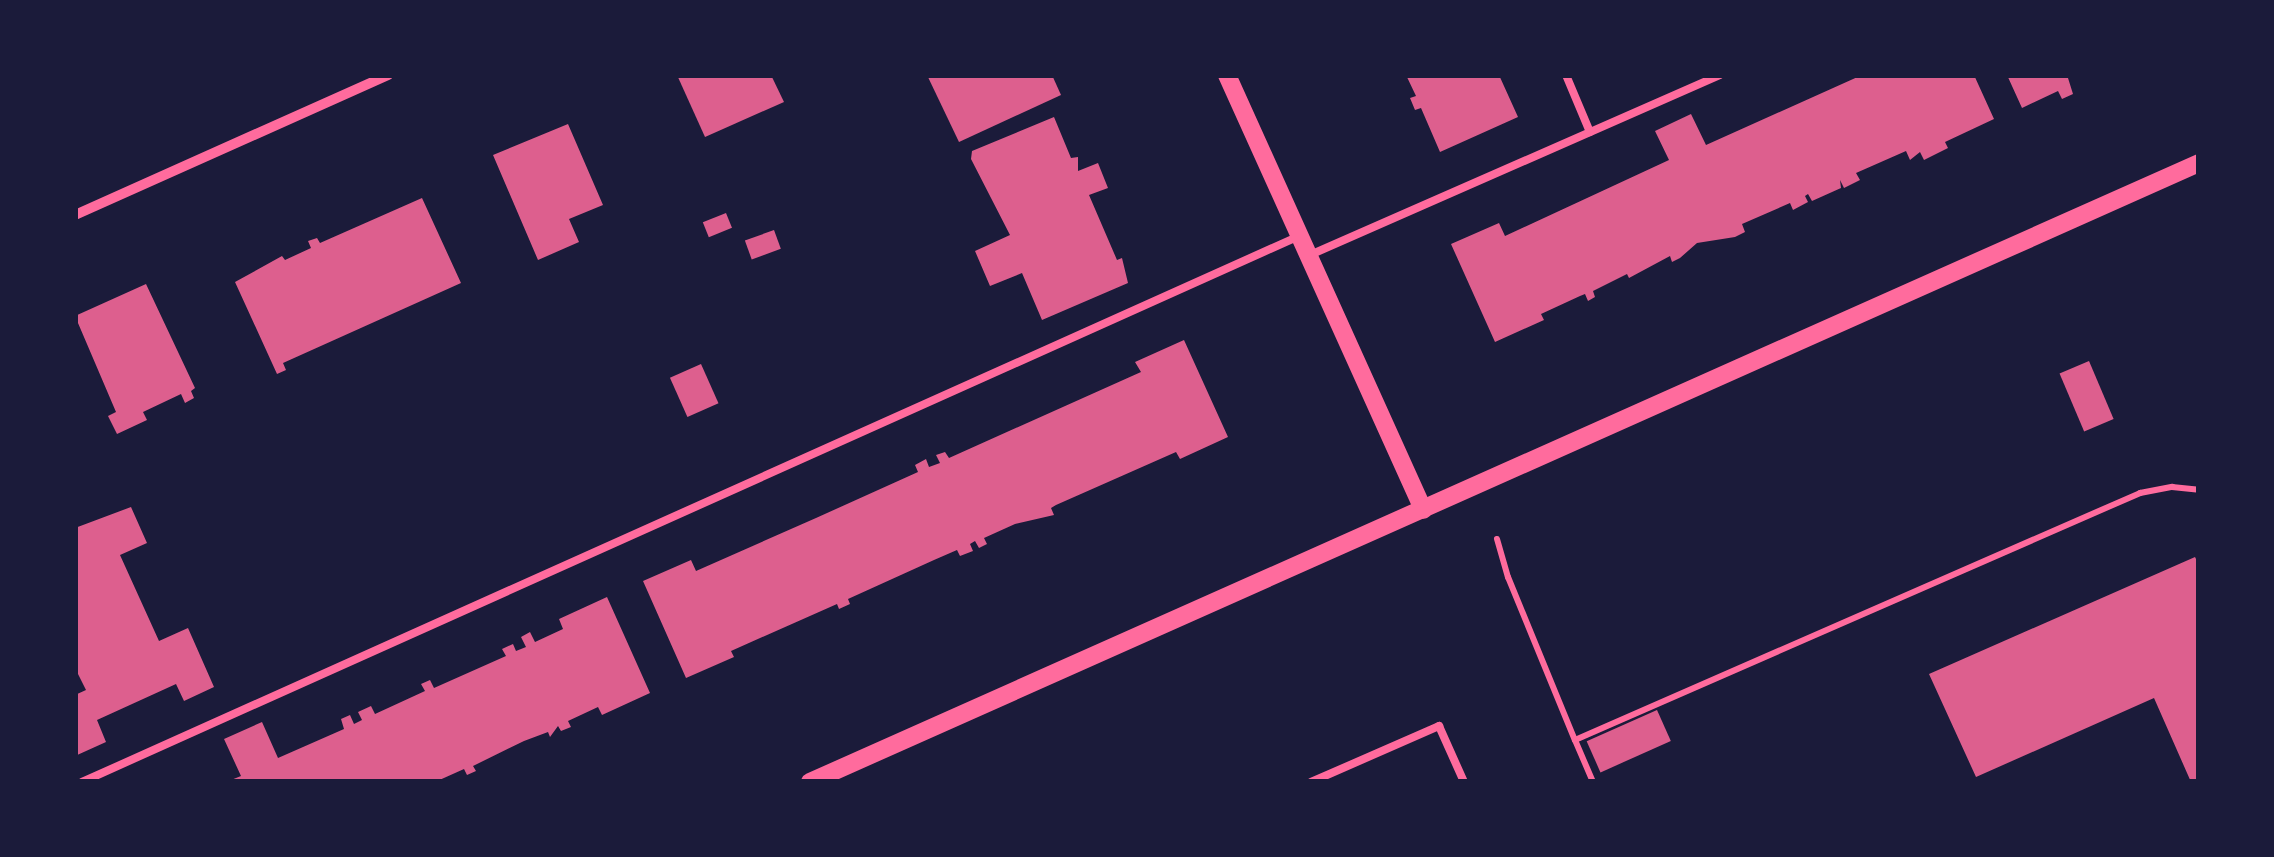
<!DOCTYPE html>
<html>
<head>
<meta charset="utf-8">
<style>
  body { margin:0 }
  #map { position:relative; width:2274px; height:857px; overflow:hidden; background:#1b1b3a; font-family:"Source Serif 4",serif }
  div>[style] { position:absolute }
  .building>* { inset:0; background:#dd5f8e; transform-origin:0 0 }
  .path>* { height:6px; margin:-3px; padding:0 3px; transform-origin:3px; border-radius:3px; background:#ff6b9d }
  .service>* { height:8px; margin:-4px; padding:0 4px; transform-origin:4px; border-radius:4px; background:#ff6b9d }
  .minor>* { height:10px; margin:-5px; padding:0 5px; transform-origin:5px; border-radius:5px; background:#ff6b9d }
  .tertiary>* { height:18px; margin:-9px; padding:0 9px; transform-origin:9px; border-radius:9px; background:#ff6b9d }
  span { translate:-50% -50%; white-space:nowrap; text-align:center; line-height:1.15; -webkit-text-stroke:9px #1b1b3a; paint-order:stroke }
  .frame { position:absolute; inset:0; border:78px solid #1b1b3a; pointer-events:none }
</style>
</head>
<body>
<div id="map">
  <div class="building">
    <i style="clip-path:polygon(677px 75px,771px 75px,784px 102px,705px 137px)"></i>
    <i style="clip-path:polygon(927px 75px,1052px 75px,1061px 95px,959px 142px)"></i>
    <i style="clip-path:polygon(1406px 75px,1499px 75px,1518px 117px,1440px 152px,1421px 108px,1415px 110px,1410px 98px,1416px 96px)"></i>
    <i style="clip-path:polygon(1862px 75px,1974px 75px,1994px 119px,1945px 142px,1948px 148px,1924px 160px,1920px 152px,1910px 160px,1906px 151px,1856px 173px,1860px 180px,1844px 188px,1840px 180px,1841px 188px,1812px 201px,1808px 194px,1805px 196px,1808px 202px,1793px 210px,1790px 203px,1742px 224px,1745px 232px,1735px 237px,1697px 243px,1680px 258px,1672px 262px,1670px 256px,1629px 278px,1627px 274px,1593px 291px,1595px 297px,1588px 301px,1585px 294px,1580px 296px,1541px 314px,1544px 320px,1495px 342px,1451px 244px,1499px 223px,1505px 236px,1669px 160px,1655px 131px,1691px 114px,1706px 145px)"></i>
    <i style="clip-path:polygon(2007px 75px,2076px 75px,2068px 78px,2073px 94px,2062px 99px,2058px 91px,2022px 108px)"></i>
    <i style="clip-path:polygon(1054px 117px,1071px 158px,1078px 157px,1078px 171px,1098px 163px,1108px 188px,1089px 195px,1117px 260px,1122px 258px,1128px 283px,1042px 320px,1022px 273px,990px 286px,975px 251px,1010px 235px,971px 159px,972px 151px)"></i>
    <i style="clip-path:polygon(568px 124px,603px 205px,569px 219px,579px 242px,538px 260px,493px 155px)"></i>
    <i style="clip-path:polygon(422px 198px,461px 283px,283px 363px,286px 370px,277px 374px,235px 282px,282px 256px,285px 260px,311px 248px,308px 241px,317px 238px,320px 243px)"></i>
    <i style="left:726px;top:213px;width:16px;height:25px;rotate:68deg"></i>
    <i style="left:774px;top:230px;width:20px;height:31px;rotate:70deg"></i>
    <i style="clip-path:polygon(146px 284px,195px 388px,191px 391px,194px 398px,185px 403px,181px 394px,143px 412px,147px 420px,117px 434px,108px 416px,116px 412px,75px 316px)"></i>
    <i style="clip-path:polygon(1184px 340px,1228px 437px,1180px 459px,1176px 452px,1056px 505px,1051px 508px,1054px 515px,1015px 524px,984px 538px,987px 544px,979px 548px,975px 541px,970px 544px,973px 551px,960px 556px,957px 550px,934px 560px,848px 599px,850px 604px,839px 609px,837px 604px,731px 651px,734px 657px,686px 678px,643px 581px,691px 560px,696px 571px,816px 518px,918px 472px,915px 465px,926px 459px,929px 467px,940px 463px,936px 455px,945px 452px,949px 458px,1141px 372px,1135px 362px)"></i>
    <i style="left:2089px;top:361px;width:63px;height:32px;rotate:67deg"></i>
    <i style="left:701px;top:364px;width:43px;height:34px;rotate:66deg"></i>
    <i style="clip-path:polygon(131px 507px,147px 543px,120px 555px,159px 641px,188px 628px,214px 687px,184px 701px,176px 684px,97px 720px,106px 742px,75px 756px,75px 695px,86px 690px,75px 668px,75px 528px)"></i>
    <i style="clip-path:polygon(2195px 557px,2199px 565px,2199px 782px,2191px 782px,2154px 698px,1976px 777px,1929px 674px)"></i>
    <i style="clip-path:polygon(607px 597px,650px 693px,602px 715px,598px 707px,568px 721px,571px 727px,561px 731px,558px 726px,550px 737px,548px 732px,524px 741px,473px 766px,476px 771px,467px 775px,464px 769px,435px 782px,226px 782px,241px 776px,224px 739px,262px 722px,278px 758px,344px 729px,341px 719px,350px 715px,354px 724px,362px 720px,358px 712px,371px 706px,375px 714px,425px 691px,421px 684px,430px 680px,434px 688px,506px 656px,502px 649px,513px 644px,516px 651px,526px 647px,521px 637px,530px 632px,535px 642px,563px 629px,559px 619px)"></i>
    <i style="left:1657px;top:710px;width:34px;height:77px;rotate:66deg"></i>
  </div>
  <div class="path">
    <i style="left:1497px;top:539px;width:40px;rotate:74deg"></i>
    <i style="left:1508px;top:577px;width:176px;rotate:67.7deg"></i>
    <i style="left:1575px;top:740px;width:617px;rotate:-23.61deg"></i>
    <i style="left:2140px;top:493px;width:33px;rotate:-11deg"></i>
    <i style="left:2172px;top:487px;width:27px;rotate:6deg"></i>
    <i style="left:1575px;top:740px;width:46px;rotate:66.8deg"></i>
  </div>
  <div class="service">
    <i style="left:1566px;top:75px;width:62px;rotate:67.2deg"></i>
    <i style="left:1310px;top:255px;width:448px;rotate:-23.7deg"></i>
    <i style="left:82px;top:782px;width:1332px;rotate:-24.16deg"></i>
    <i style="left:1311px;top:782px;width:140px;rotate:-23.6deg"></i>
    <i style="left:1439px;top:726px;width:61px;rotate:65.9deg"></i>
  </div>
  <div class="minor">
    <i style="left:75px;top:215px;width:343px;rotate:-24.1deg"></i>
  </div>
  <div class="tertiary">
    <i style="left:1227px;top:75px;width:477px;rotate:65.7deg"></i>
    <i style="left:810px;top:782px;width:1521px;rotate:-24.02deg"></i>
  </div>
  <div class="frame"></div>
</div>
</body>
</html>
